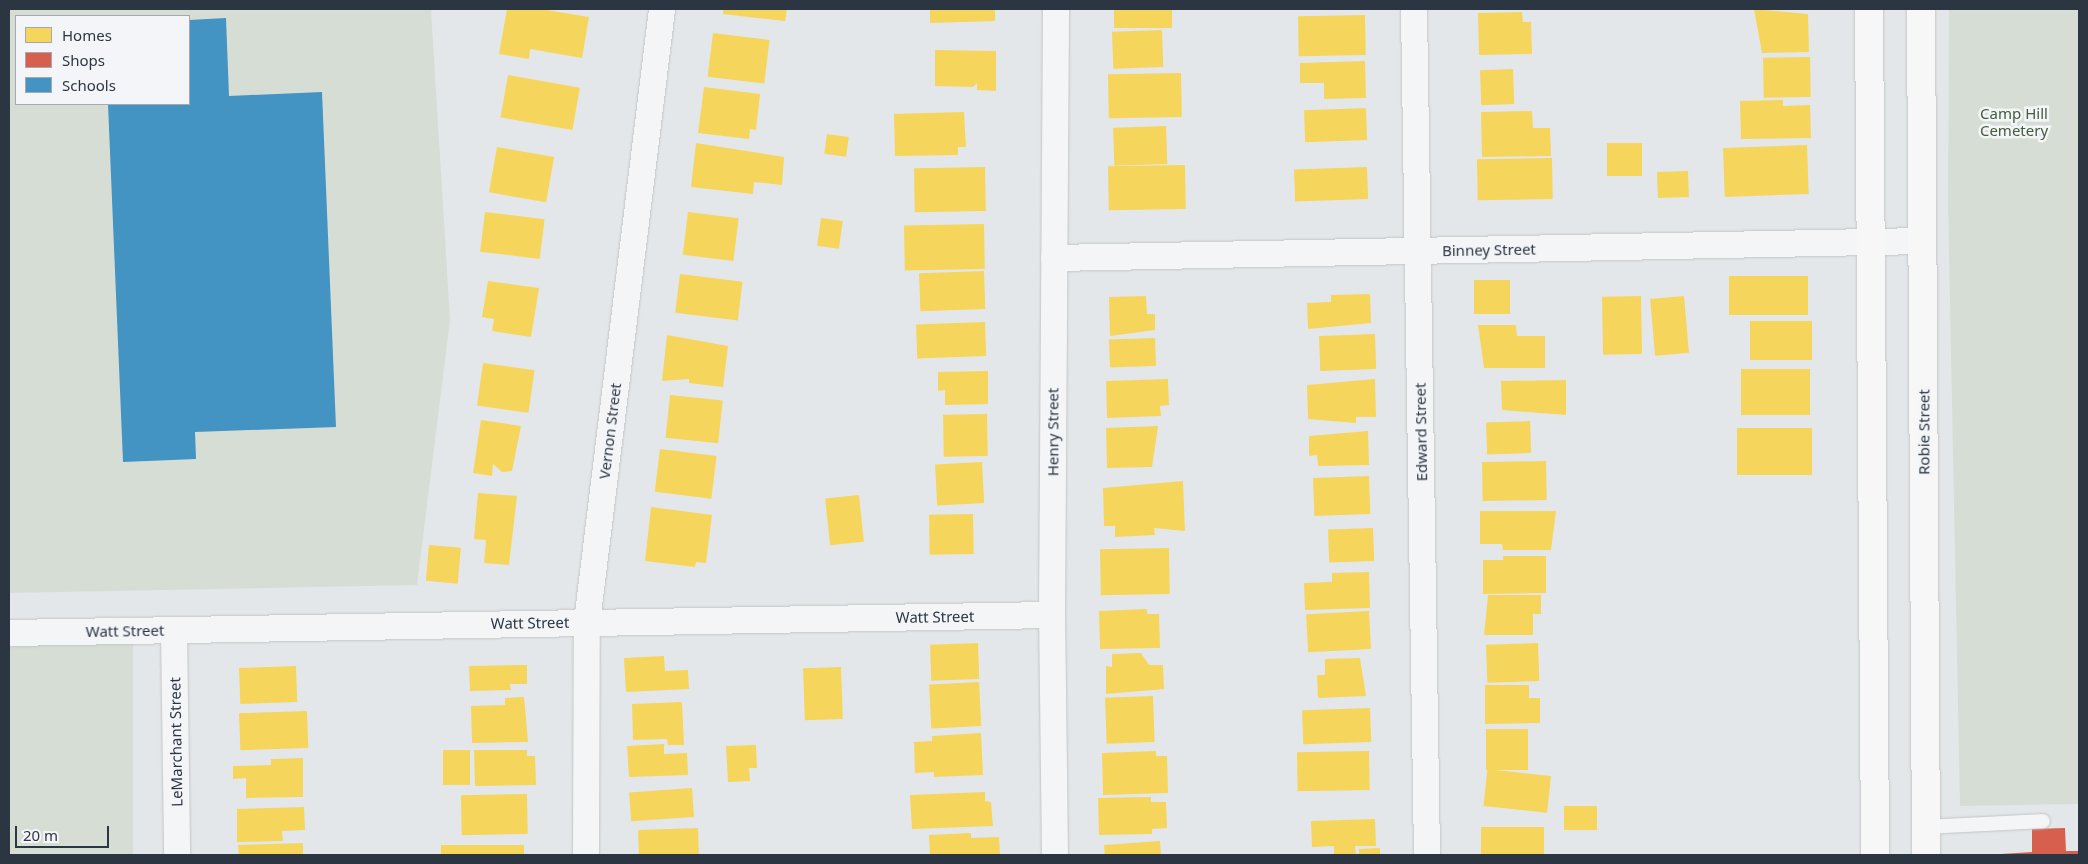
<!DOCTYPE html>
<html>
<head>
<meta charset="utf-8">
<style>
  body { margin:0 }
  #map { position:relative; width:2088px; height:864px; overflow:hidden; background:#e4e7e9; font-family:"Noto Sans",sans-serif }
  div>[style] { position:absolute }
  .green>* { inset:0; background:#d6ddd5; transform-origin:0 0 }
  .homes>* { inset:0; background:#f6d55c; transform-origin:0 0 }
  .shops>* { inset:0; background:#d6604d }
  .schools>* { inset:0; background:#4393c3 }
  .roads { filter:drop-shadow(0 0 1px #c2c5c7) drop-shadow(0 0 1px #c2c5c7) }
  .lane>* { height:14px; margin:-7px; padding:0 7px; transform-origin:7px; border-radius:7px; background:#f4f5f6 }
  .street>* { height:26px; margin:-13px; padding:0 13px; transform-origin:13px; border-radius:13px; background:#f4f5f6 }
  .secondary>* { height:28px; margin:-14px; padding:0 14px; transform-origin:14px; border-radius:14px; background:#f7f7f8 }
  span { translate:-50% -50%; white-space:nowrap; text-align:center; line-height:1.15; -webkit-text-stroke:5px #f3f5f8; paint-order:stroke }
  .park-label { font-size:15px; color:#445d3a }
  .street-label { font-size:15px; color:#2c3642 }
  .frame { position:absolute; inset:0; border:10px solid #2c3642; pointer-events:none }
  .legend { position:absolute; left:15px; top:15px; width:175px; height:90px; box-sizing:border-box; background:#f3f5f8; border:1px solid #a3a9af; margin:0; padding:6px 9px; list-style:none; font-size:15px; color:#2c3642 }
  .legend li { display:flex; align-items:center; gap:10px; height:25px }
  .legend b { width:25px; border:1px solid #a3a9af }
  .scale { position:absolute; left:15px; top:826px; width:94px; height:22px; box-sizing:border-box; border:2px solid #2c3642; border-top:0; padding-left:6px; font-size:15px; line-height:18px; white-space:nowrap; color:#2c3642; -webkit-text-stroke:4px #f3f5f8; paint-order:stroke }
</style>
</head>
<body>
<div id="map">
  <div class="green">
    <i style="clip-path:polygon(evenodd,9px 9px,431px 9px,450px 320px,417px 585px,9px 593px,9px 9px,16px 16px,189px 16px,189px 104px,16px 104px,16px 16px)"></i>
    <i style="clip-path:polygon(1949px 9px,2079px 9px,2079px 804px,1960px 806px,1948px 202px)"></i>
    <i style="left:133px;top:644px;width:211px;height:124px;rotate:90deg"></i>
  </div>
  <div class="homes">
    <i style="clip-path:polygon(507px 9px,541px 9px,589px 17px,582px 58px,530px 49px,529px 59px,499px 54px)"></i>
    <i style="clip-path:polygon(723px 9px,787px 9px,785px 21px,723px 14px)"></i>
    <i style="clip-path:polygon(930px 9px,995px 9px,995px 21px,930px 23px)"></i>
    <i style="left:1114px;top:9px;width:58px;height:19px"></i>
    <i style="clip-path:polygon(1754px 9px,1808px 14px,1809px 52px,1762px 53px)"></i>
    <i style="clip-path:polygon(1522px 12px,1523px 22px,1531px 22px,1532px 54px,1479px 55px,1478px 13px)"></i>
    <i style="left:1365px;top:15px;width:40px;height:67px;rotate:89deg"></i>
    <i style="left:1162px;top:30px;width:37px;height:50px;rotate:88deg"></i>
    <i style="left:713px;top:33px;width:57px;height:44px;rotate:7deg"></i>
    <i style="clip-path:polygon(935px 50px,996px 51px,996px 91px,977px 90px,977px 83px,973px 87px,935px 86px)"></i>
    <i style="left:1810px;top:57px;width:40px;height:47px;rotate:89deg"></i>
    <i style="clip-path:polygon(1365px 61px,1366px 98px,1324px 99px,1324px 83px,1300px 83px,1300px 63px)"></i>
    <i style="left:1513px;top:69px;width:35px;height:33px;rotate:88deg"></i>
    <i style="left:1181px;top:73px;width:44px;height:73px;rotate:89deg"></i>
    <i style="left:508px;top:75px;width:73px;height:43px;rotate:10deg"></i>
    <i style="clip-path:polygon(704px 87px,760px 94px,756px 130px,750px 129px,749px 139px,698px 133px)"></i>
    <i style="clip-path:polygon(1783px 100px,1783px 106px,1810px 105px,1811px 138px,1741px 139px,1740px 101px)"></i>
    <i style="left:1366px;top:108px;width:32px;height:62px;rotate:88deg"></i>
    <i style="clip-path:polygon(1532px 111px,1533px 128px,1550px 128px,1551px 156px,1482px 157px,1481px 112px)"></i>
    <i style="clip-path:polygon(964px 112px,966px 147px,958px 147px,958px 155px,895px 156px,894px 114px)"></i>
    <i style="left:1166px;top:126px;width:38px;height:53px;rotate:88deg"></i>
    <i style="left:827px;top:134px;width:22px;height:20px;rotate:8deg"></i>
    <i style="clip-path:polygon(696px 143px,784px 157px,782px 185px,754px 182px,753px 194px,691px 187px)"></i>
    <i style="left:1607px;top:143px;width:35px;height:33px"></i>
    <i style="left:1807px;top:145px;width:49px;height:84px;rotate:88deg"></i>
    <i style="left:497px;top:147px;width:58px;height:46px;rotate:10deg"></i>
    <i style="left:1552px;top:158px;width:41px;height:75px;rotate:89deg"></i>
    <i style="left:1185px;top:165px;width:44px;height:77px;rotate:89deg"></i>
    <i style="left:985px;top:167px;width:44px;height:71px;rotate:89deg"></i>
    <i style="left:1367px;top:167px;width:32px;height:73px;rotate:88deg"></i>
    <i style="left:1688px;top:171px;width:26px;height:31px;rotate:88deg"></i>
    <i style="left:485px;top:212px;width:60px;height:40px;rotate:7deg"></i>
    <i style="left:688px;top:212px;width:51px;height:43px;rotate:7deg"></i>
    <i style="left:821px;top:218px;width:22px;height:28px;rotate:8deg"></i>
    <i style="left:984px;top:224px;width:45px;height:80px;rotate:89deg"></i>
    <i style="left:984px;top:271px;width:38px;height:65px;rotate:88deg"></i>
    <i style="left:680px;top:274px;width:63px;height:39px;rotate:7deg"></i>
    <i style="left:1729px;top:276px;width:79px;height:39px"></i>
    <i style="left:1474px;top:280px;width:36px;height:34px"></i>
    <i style="clip-path:polygon(488px 281px,539px 288px,531px 337px,492px 331px,494px 319px,482px 317px)"></i>
    <i style="clip-path:polygon(1370px 294px,1371px 323px,1308px 329px,1307px 303px,1331px 302px,1331px 295px)"></i>
    <i style="clip-path:polygon(1146px 296px,1147px 314px,1155px 314px,1155px 330px,1110px 336px,1109px 297px)"></i>
    <i style="left:1641px;top:296px;width:58px;height:39px;rotate:89deg"></i>
    <i style="left:1684px;top:296px;width:57px;height:34px;rotate:85deg"></i>
    <i style="left:1812px;top:321px;width:39px;height:62px;rotate:90deg"></i>
    <i style="left:985px;top:322px;width:34px;height:69px;rotate:88deg"></i>
    <i style="clip-path:polygon(1478px 325px,1516px 325px,1517px 336px,1545px 336px,1545px 368px,1484px 368px)"></i>
    <i style="left:1375px;top:334px;width:35px;height:56px;rotate:88deg"></i>
    <i style="clip-path:polygon(667px 335px,728px 346px,723px 387px,689px 383px,689px 379px,662px 381px)"></i>
    <i style="left:1155px;top:338px;width:28px;height:46px;rotate:88deg"></i>
    <i style="left:483px;top:363px;width:52px;height:43px;rotate:8deg"></i>
    <i style="left:1741px;top:369px;width:69px;height:46px"></i>
    <i style="clip-path:polygon(988px 371px,988px 404px,945px 405px,945px 390px,938px 391px,938px 372px)"></i>
    <i style="clip-path:polygon(1168px 379px,1169px 405px,1160px 406px,1161px 416px,1107px 418px,1106px 381px)"></i>
    <i style="clip-path:polygon(1375px 379px,1376px 417px,1356px 417px,1356px 423px,1308px 419px,1307px 385px)"></i>
    <i style="clip-path:polygon(1566px 380px,1566px 415px,1502px 410px,1501px 381px)"></i>
    <i style="left:670px;top:395px;width:53px;height:43px;rotate:6deg"></i>
    <i style="left:987px;top:414px;width:42px;height:44px;rotate:89deg"></i>
    <i style="clip-path:polygon(481px 420px,521px 426px,512px 471px,502px 472px,493px 464px,492px 476px,473px 473px)"></i>
    <i style="left:1530px;top:421px;width:32px;height:44px;rotate:88deg"></i>
    <i style="clip-path:polygon(1158px 426px,1152px 467px,1107px 468px,1106px 428px)"></i>
    <i style="left:1812px;top:428px;width:47px;height:75px;rotate:90deg"></i>
    <i style="clip-path:polygon(1368px 431px,1369px 465px,1318px 466px,1317px 455px,1309px 456px,1309px 436px)"></i>
    <i style="left:660px;top:449px;width:57px;height:43px;rotate:7deg"></i>
    <i style="left:1546px;top:461px;width:39px;height:64px;rotate:89deg"></i>
    <i style="left:982px;top:462px;width:41px;height:47px;rotate:87deg"></i>
    <i style="left:1369px;top:476px;width:38px;height:56px;rotate:88deg"></i>
    <i style="clip-path:polygon(1183px 481px,1185px 531px,1154px 528px,1155px 535px,1115px 537px,1115px 526px,1104px 526px,1103px 488px)"></i>
    <i style="clip-path:polygon(478px 493px,517px 496px,509px 565px,484px 563px,486px 540px,474px 539px)"></i>
    <i style="left:859px;top:495px;width:47px;height:34px;rotate:84deg"></i>
    <i style="clip-path:polygon(651px 507px,712px 515px,706px 563px,696px 562px,695px 567px,645px 561px)"></i>
    <i style="clip-path:polygon(1480px 511px,1556px 511px,1551px 550px,1503px 550px,1502px 544px,1480px 544px)"></i>
    <i style="left:973px;top:514px;width:40px;height:44px;rotate:89deg"></i>
    <i style="left:1373px;top:528px;width:33px;height:45px;rotate:88deg"></i>
    <i style="left:429px;top:545px;width:32px;height:36px;rotate:5deg"></i>
    <i style="left:1169px;top:548px;width:46px;height:69px;rotate:89deg"></i>
    <i style="clip-path:polygon(1503px 556px,1546px 556px,1546px 593px,1483px 594px,1483px 560px,1503px 560px)"></i>
    <i style="clip-path:polygon(1369px 572px,1370px 608px,1305px 610px,1304px 583px,1332px 582px,1332px 573px)"></i>
    <i style="clip-path:polygon(1488px 595px,1541px 595px,1541px 614px,1533px 614px,1533px 635px,1484px 635px)"></i>
    <i style="clip-path:polygon(1147px 609px,1147px 614px,1159px 614px,1160px 648px,1100px 649px,1099px 611px)"></i>
    <i style="left:1369px;top:611px;width:38px;height:63px;rotate:87deg"></i>
    <i style="left:978px;top:643px;width:36px;height:48px;rotate:88deg"></i>
    <i style="left:1538px;top:643px;width:38px;height:52px;rotate:88deg"></i>
    <i style="clip-path:polygon(1141px 653px,1149px 665px,1163px 665px,1164px 689px,1106px 694px,1106px 666px,1112px 667px,1112px 654px)"></i>
    <i style="clip-path:polygon(664px 656px,665px 671px,688px 670px,689px 689px,626px 692px,624px 658px)"></i>
    <i style="clip-path:polygon(1360px 658px,1366px 696px,1318px 698px,1317px 675px,1325px 675px,1325px 659px)"></i>
    <i style="clip-path:polygon(527px 665px,527px 684px,510px 684px,511px 690px,470px 691px,469px 666px)"></i>
    <i style="left:296px;top:666px;width:36px;height:57px;rotate:88deg"></i>
    <i style="left:841px;top:667px;width:52px;height:38px;rotate:88deg"></i>
    <i style="left:979px;top:682px;width:44px;height:50px;rotate:87deg"></i>
    <i style="clip-path:polygon(1485px 685px,1529px 685px,1529px 698px,1540px 698px,1540px 723px,1485px 724px)"></i>
    <i style="left:1153px;top:696px;width:46px;height:48px;rotate:88deg"></i>
    <i style="clip-path:polygon(524px 697px,528px 742px,472px 743px,471px 706px,505px 705px,505px 698px)"></i>
    <i style="clip-path:polygon(682px 702px,684px 745px,668px 745px,667px 739px,633px 740px,632px 704px)"></i>
    <i style="left:1370px;top:708px;width:34px;height:68px;rotate:88deg"></i>
    <i style="left:307px;top:711px;width:37px;height:68px;rotate:88deg"></i>
    <i style="left:1486px;top:729px;width:42px;height:41px"></i>
    <i style="clip-path:polygon(981px 733px,983px 775px,934px 777px,934px 772px,915px 773px,914px 742px,932px 741px,932px 736px)"></i>
    <i style="clip-path:polygon(664px 744px,664px 754px,687px 753px,688px 775px,629px 777px,627px 746px)"></i>
    <i style="clip-path:polygon(756px 745px,757px 768px,749px 768px,750px 781px,728px 782px,726px 746px)"></i>
    <i style="left:443px;top:750px;width:27px;height:35px"></i>
    <i style="clip-path:polygon(474px 750px,527px 750px,527px 756px,535px 756px,536px 785px,475px 786px)"></i>
    <i style="clip-path:polygon(1156px 751px,1156px 756px,1167px 756px,1168px 793px,1103px 795px,1102px 753px)"></i>
    <i style="left:1369px;top:751px;width:39px;height:72px;rotate:89deg"></i>
    <i style="clip-path:polygon(303px 758px,303px 797px,246px 798px,246px 778px,233px 779px,233px 766px,271px 765px,271px 759px)"></i>
    <i style="left:1551px;top:776px;width:37px;height:64px;rotate:96deg"></i>
    <i style="left:692px;top:788px;width:29px;height:63px;rotate:86deg"></i>
    <i style="clip-path:polygon(985px 792px,985px 801px,991px 802px,993px 826px,912px 829px,910px 795px)"></i>
    <i style="left:527px;top:794px;width:40px;height:66px;rotate:89deg"></i>
    <i style="clip-path:polygon(1151px 797px,1151px 802px,1166px 802px,1167px 828px,1152px 829px,1152px 834px,1099px 835px,1098px 798px)"></i>
    <i style="left:1564px;top:806px;width:33px;height:24px"></i>
    <i style="clip-path:polygon(304px 807px,305px 830px,282px 831px,283px 841px,237px 842px,237px 809px)"></i>
    <i style="clip-path:polygon(1375px 819px,1376px 846px,1355px 846px,1356px 855px,1334px 855px,1334px 846px,1312px 847px,1311px 821px)"></i>
    <i style="left:1481px;top:827px;width:63px;height:28px"></i>
    <i style="left:698px;top:828px;width:27px;height:60px;rotate:88deg"></i>
    <i style="clip-path:polygon(971px 833px,971px 838px,999px 837px,1000px 855px,930px 855px,929px 835px)"></i>
    <i style="left:1160px;top:841px;width:14px;height:56px;rotate:86deg"></i>
    <i style="clip-path:polygon(303px 843px,303px 855px,239px 855px,238px 845px)"></i>
    <i style="left:524px;top:845px;width:10px;height:83px;rotate:90deg"></i>
    <i style="clip-path:polygon(1380px 848px,1380px 855px,1359px 855px,1359px 849px)"></i>
  </div>
  <div class="shops">
    <i style="clip-path:polygon(2065px 828px,2066px 851px,2079px 851px,2079px 855px,1986px 855px,2032px 852px,2032px 829px)"></i>
  </div>
  <div class="schools">
    <i style="clip-path:polygon(226px 18px,229px 96px,322px 92px,336px 427px,195px 432px,196px 459px,123px 462px,108px 104px,189px 104px,189px 20px)"></i>
  </div>
  <div class="roads">
    <div class="lane">
      <i style="left:1926px;top:827px;width:117px;rotate:-2.9deg"></i>
    </div>
    <div class="street">
      <i style="left:1414px;top:9px;width:846px;rotate:89.12deg"></i>
      <i style="left:1054px;top:258px;width:869px;rotate:-1.12deg"></i>
      <i style="left:174px;top:630px;width:225px;rotate:89.2deg"></i>
      <i style="left:9px;top:633px;width:1043px;rotate:-0.99deg"></i>
      <i style="left:586px;top:855px;width:233px;rotate:-89.8deg"></i>
      <i style="left:587px;top:622px;width:618px;rotate:-83.02deg"></i>
      <i style="left:1055px;top:855px;width:240px;rotate:-90.7deg"></i>
      <i style="left:1052px;top:615px;width:606px;rotate:-89.62deg"></i>
    </div>
    <div class="secondary">
      <i style="left:1869px;top:9px;width:846px;rotate:89.59deg"></i>
      <i style="left:1921px;top:9px;width:846px;rotate:89.66deg"></i>
    </div>
  </div>
  <div class="park-label">
    <span style="left:2014px;top:122px">Camp Hill<br>Cemetery</span>
  </div>
  <div class="street-label">
    <span style="left:1489px;top:250px;rotate:-1deg">Binney Street</span>
    <span style="left:610px;top:431px;rotate:-83deg">Vernon Street</span>
    <span style="left:1053px;top:432px;rotate:-90deg">Henry Street</span>
    <span style="left:1421px;top:432px;rotate:-91deg">Edward Street</span>
    <span style="left:1924px;top:432px;rotate:-90deg">Robie Street</span>
    <span style="left:935px;top:617px;rotate:-1deg">Watt Street</span>
    <span style="left:530px;top:623px;rotate:-1deg">Watt Street</span>
    <span style="left:125px;top:631px;rotate:-1deg">Watt Street</span>
    <span style="left:176px;top:742px;rotate:-91deg">LeMarchant Street</span>
  </div>
  <div class="frame"></div>
  <ul class="legend">
  <li><b style="height:14px;background:#f6d55c"></b>Homes</li>
  <li><b style="height:14px;background:#d6604d"></b>Shops</li>
  <li><b style="height:14px;background:#4393c3"></b>Schools</li>
  </ul>
  <div class="scale">20 m</div>
</div>
</body>
</html>
